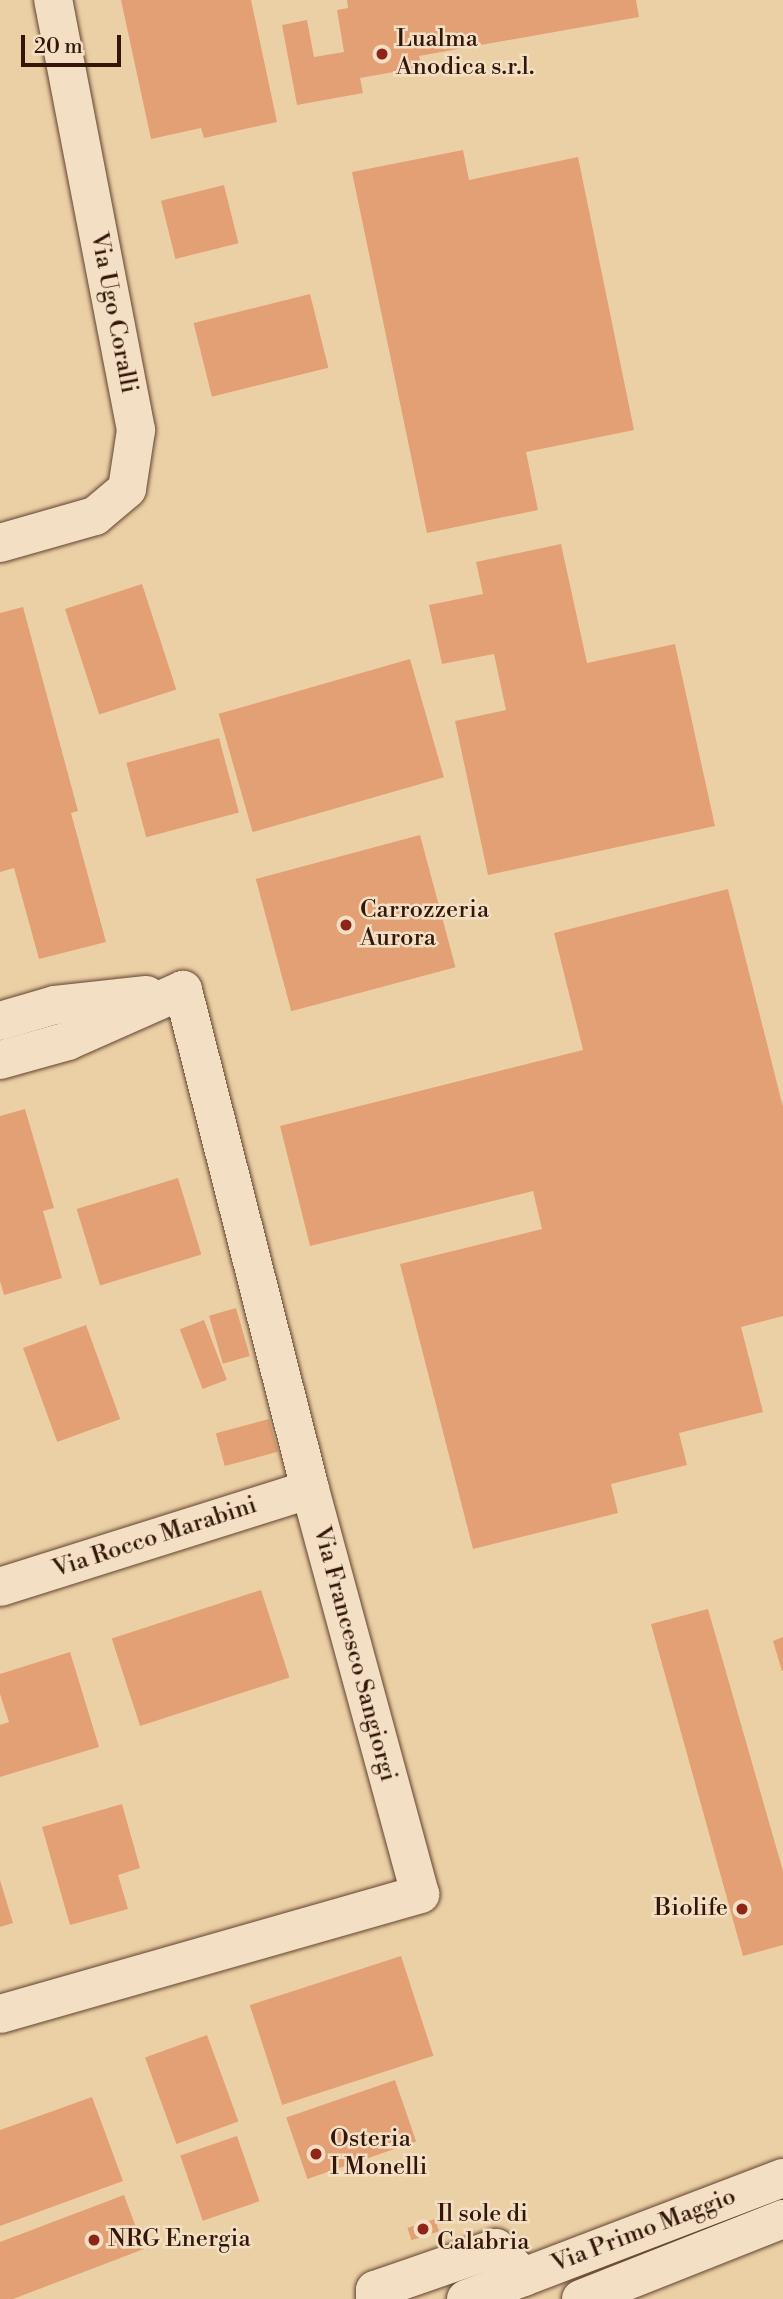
<!DOCTYPE html>
<html>
<head>
<meta charset="utf-8">
<style>
  body { margin:0 }
  #map { position:relative; width:783px; height:2299px; overflow:hidden; background:#ecd0a5; font-family:"Libre Bodoni",serif }
  div>[style] { position:absolute }
  .building>* { inset:0; background:#e4a075; transform-origin:0 0 }
  .roads { filter:drop-shadow(0 0 2px #614430) drop-shadow(0 0 2px #614430) }
  .minor>* { height:38px; margin:-19px; padding:0 19px; transform-origin:19px; border-radius:19px; background:#f3e0c4 }
  .dots>* { width:19px; height:19px; translate:-50% -50%; box-sizing:border-box; border:4px solid #f3e0c4; border-radius:50% }
  span { translate:-50% -50%; white-space:nowrap; text-align:center; line-height:1.15; -webkit-text-stroke:5px #f3e0c4; paint-order:stroke }
  .poi-label { font-size:24px; color:#331609 }
  .left { translate:0 -50%; text-align:left }
  .right { translate:-100% -50%; text-align:right }
  .street-label { font-size:24px; color:#331609 }
  .scale { position:absolute; left:21px; top:35px; width:100px; height:32px; box-sizing:border-box; border:4px solid #331609; border-top:0; padding-left:9px; font-size:21px; line-height:24px; white-space:nowrap; color:#331609; -webkit-text-stroke:5px #f3e0c4; paint-order:stroke }
</style>
</head>
<body>
<div id="map">
  <div class="building">
    <i style="clip-path:polygon(121px 0,251px 0,277px 122px,204px 138px,201px 128px,151px 139px)"></i>
    <i style="clip-path:polygon(347px 0,636px 0,639px 17px,419px 56px,422px 67px,360px 78px,363px 93px,297px 105px,282px 25px,307px 20px,314px 57px,344px 52px,337px 10px,348px 8px)"></i>
    <i style="clip-path:polygon(463px 150px,469px 180px,578px 157px,634px 430px,526px 452px,538px 510px,427px 533px,352px 172px)"></i>
    <i style="left:224px;top:185px;width:60px;height:65px;rotate:76deg"></i>
    <i style="left:310px;top:294px;width:76px;height:120px;rotate:76deg"></i>
    <i style="clip-path:polygon(561px 544px,587px 663px,675px 644px,715px 826px,488px 875px,455px 721px,506px 710px,494px 654px,442px 664px,429px 605px,483px 594px,476px 562px)"></i>
    <i style="left:142px;top:584px;width:111px;height:81px;rotate:72deg"></i>
    <i style="clip-path:polygon(23px 607px,78px 811px,71px 813px,106px 942px,39px 959px,14px 868px,0 872px,0 613px)"></i>
    <i style="left:410px;top:659px;width:123px;height:199px;rotate:74deg"></i>
    <i style="left:219px;top:738px;width:77px;height:96px;rotate:75deg"></i>
    <i style="left:420px;top:835px;width:137px;height:170px;rotate:75deg"></i>
    <i style="clip-path:polygon(728px 889px,783px 1107px,783px 1316px,741px 1327px,763px 1412px,679px 1433px,687px 1465px,611px 1484px,618px 1513px,473px 1549px,400px 1264px,542px 1229px,533px 1191px,310px 1246px,280px 1126px,583px 1050px,554px 933px)"></i>
    <i style="clip-path:polygon(25px 1109px,54px 1208px,43px 1211px,62px 1278px,4px 1295px,0 1281px,0 1116px)"></i>
    <i style="left:178px;top:1178px;width:80px;height:106px;rotate:73deg"></i>
    <i style="left:236px;top:1308px;width:50px;height:28px;rotate:74deg"></i>
    <i style="left:204px;top:1320px;width:64px;height:26px;rotate:69deg"></i>
    <i style="left:86px;top:1325px;width:100px;height:67px;rotate:70deg"></i>
    <i style="left:269px;top:1419px;width:34px;height:55px;rotate:75deg"></i>
    <i style="left:261px;top:1590px;width:92px;height:157px;rotate:72deg"></i>
    <i style="clip-path:polygon(708px 1609px,783px 1871px,783px 1945px,743px 1956px,651px 1624px)"></i>
    <i style="clip-path:polygon(783px 1637px,783px 1671px,782px 1671px,773px 1641px)"></i>
    <i style="clip-path:polygon(70px 1652px,99px 1747px,0 1777px,0 1725px,9px 1722px,0 1694px,0 1674px)"></i>
    <i style="clip-path:polygon(122px 1804px,140px 1868px,118px 1875px,128px 1909px,70px 1925px,42px 1827px)"></i>
    <i style="clip-path:polygon(0 1880px,13px 1923px,0 1927px)"></i>
    <i style="left:401px;top:1956px;width:105px;height:159px;rotate:72deg"></i>
    <i style="left:207px;top:2035px;width:92px;height:66px;rotate:70deg"></i>
    <i style="left:395px;top:2080px;width:65px;height:115px;rotate:71deg"></i>
    <i style="clip-path:polygon(92px 2097px,123px 2181px,0 2226px,0 2130px)"></i>
    <i style="left:237px;top:2136px;width:69px;height:60px;rotate:71deg"></i>
    <i style="clip-path:polygon(124px 2195px,144px 2249px,13px 2299px,0 2299px,0 2242px)"></i>
    <i style="left:435px;top:2219px;width:13px;height:29px;rotate:72deg"></i>
  </div>
  <div class="roads">
    <div class="minor">
      <i style="left:0;top:543px;width:99px;rotate:-15.9deg"></i>
      <i style="left:95px;top:516px;width:42px;rotate:-40.2deg"></i>
      <i style="left:127px;top:489px;width:60px;rotate:-81.3deg"></i>
      <i style="left:136px;top:430px;width:438px;rotate:-100.9deg"></i>
      <i style="left:0;top:1021px;width:57px;rotate:-16.2deg"></i>
      <i style="left:55px;top:1005px;width:92px;rotate:-6.3deg"></i>
      <i style="left:0;top:1060px;width:71px;rotate:-15.6deg"></i>
      <i style="left:68px;top:1041px;width:126px;rotate:-23.9deg"></i>
      <i style="left:0;top:1587px;width:325px;rotate:-17.5deg"></i>
      <i style="left:0;top:2014px;width:437px;rotate:-15.9deg"></i>
      <i style="left:420px;top:1894px;width:420px;rotate:-105.2deg"></i>
      <i style="left:310px;top:1489px;width:515px;rotate:-104.28deg"></i>
      <i style="left:375px;top:2299px;width:9px;rotate:-90deg"></i>
      <i style="left:375px;top:2290px;width:128px;rotate:-19.1deg"></i>
      <i style="left:496px;top:2248px;width:40px;rotate:47deg"></i>
      <i style="left:466px;top:2299px;width:339px;rotate:-20.9deg"></i>
      <i style="left:581px;top:2299px;width:217px;rotate:-21.6deg"></i>
    </div>
  </div>
  <div class="dots">
    <i style="left:382px;top:54px;background:#8f2418"></i>
    <i style="left:346px;top:925px;background:#8f2418"></i>
    <i style="left:742px;top:1909px;background:#8f2418"></i>
    <i style="left:316px;top:2154px;background:#8f2418"></i>
    <i style="left:423px;top:2229px;background:#8f2418"></i>
    <i style="left:94px;top:2240px;background:#8f2418"></i>
  </div>
  <div class="poi-label">
    <span class="left" style="left:396px;top:54px">Lualma<br>Anodica s.r.l.</span>
    <span class="left" style="left:360px;top:925px">Carrozzeria<br>Aurora</span>
    <span class="right" style="left:728px;top:1909px">Biolife</span>
    <span class="left" style="left:330px;top:2154px">Osteria<br>I Monelli</span>
    <span class="left" style="left:437px;top:2229px">Il sole di<br>Calabria</span>
    <span class="left" style="left:108px;top:2240px">NRG Energia</span>
  </div>
  <div class="street-label">
    <span style="left:113px;top:313px;rotate:79deg">Via Ugo Coralli</span>
    <span style="left:155px;top:1538px;rotate:-18deg">Via Rocco Marabini</span>
    <span style="left:354px;top:1654px;rotate:75deg">Via Francesco Sangiorgi</span>
    <span style="left:644px;top:2231px;rotate:-21deg">Via Primo Maggio</span>
  </div>
  <div class="scale">20 m</div>
</div>
</body>
</html>
